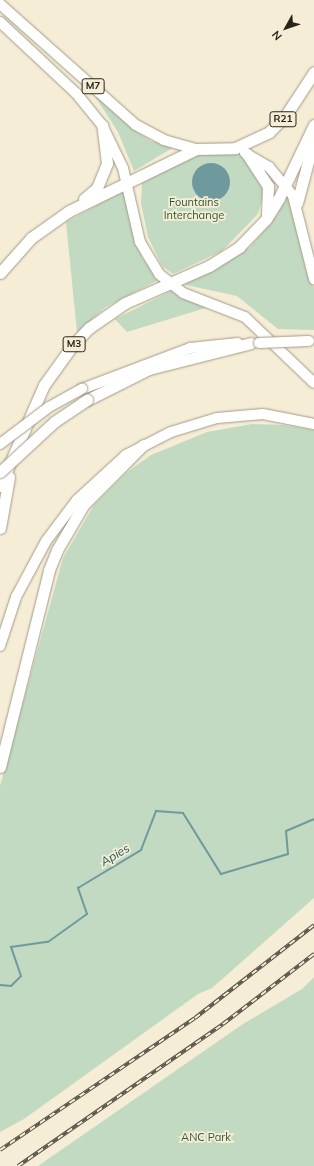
<!DOCTYPE html>
<html>
<head>
<meta charset="utf-8">
<style>
  body { margin:0 }
  #map { position:relative; width:314px; height:1166px; overflow:hidden; background:#f6edd7; font-family:Mulish,sans-serif }
  div>[style] { position:absolute }
  .green>* { inset:0; background:#c2dac2 }
  .water>* { inset:0; background:#6f9a9d }
  .round { border-radius:50% }
  .stream>* { height:2px; margin:-1px; padding:0 1px; transform-origin:1px; border-radius:1px; background:#6f9a9d }
  .roads { filter:drop-shadow(0 0 1px #a39a86) drop-shadow(0 0 1px #a39a86) }
  .primary>* { height:10px; margin:-5px; padding:0 5px; transform-origin:5px; border-radius:5px; background:#fff }
  .trunk>* { height:11px; margin:-5.5px; padding:0 5.5px; transform-origin:5.5px; border-radius:5.5px; background:#fff }
  .rail>* { height:3.5px; margin-top:-1.75px; transform-origin:0; background:repeating-linear-gradient(90deg,#f6edd7 0 6px,#565145 0 12px); box-sizing:border-box; border-block:1px solid #565145 }
  .bridges { filter:drop-shadow(0 0 1px #a39a86) drop-shadow(0 0 1px #a39a86) }
  .primary-bridge>* { height:10px; margin:-5px; padding:0 5px; transform-origin:5px; border-radius:5px; background:#fff }
  .trunk-bridge>* { height:11px; margin:-5.5px; padding:0 5.5px; transform-origin:5.5px; border-radius:5.5px; background:#fff }
  span { translate:-50% -50%; white-space:nowrap; text-align:center; line-height:1.15; -webkit-text-stroke:3.5px #f6edd7; paint-order:stroke }
  .shield-label span { padding:1px 3px; background:#f6edd7; border:1px solid; border-radius:3px; -webkit-text-stroke-width:0 }
  .shield-label { font-size:10px; color:#27241b; font-weight:700 }
  .park-label { font-size:11px; color:#2f5832 }
  .water-label { font-size:12px; color:#18575a; font-style:italic }
  .north { position:absolute; left:266px; top:8px; width:40px; height:40px; -webkit-text-stroke:3px #f6edd7; paint-order:stroke; rotate:230deg; font-size:11px; font-weight:700; line-height:16px; text-align:center; color:#27241b }
  .north::after { content:''; display:block; margin:auto; width:14px; height:18px; background:#27241b; clip-path:polygon(50% 0,100% 100%,50% 72%,0 100%) }
</style>
</head>
<body>
<div id="map">
  <div class="green">
    <i style="clip-path:polygon(94px 95px,134px 130px,151px 141px,174px 147px,134px 171px,118px 132px)"></i>
    <i style="clip-path:polygon(218px 150px,246px 156px,262px 179px,263px 196px,258px 214px,222px 251px,173px 274px,162px 266px,148px 237px,141px 203px,142px 183px,188px 157px)"></i>
    <i style="clip-path:polygon(127px 189px,142px 258px,160px 279px,106px 307px,77px 332px,66px 222px)"></i>
    <i style="clip-path:polygon(289px 192px,306px 271px,314px 288px,314px 330px,278px 329px,237px 296px,186px 285px,185px 282px,214px 270px,250px 247px,277px 215px)"></i>
    <i style="clip-path:polygon(173px 290px,212px 306px,127px 332px,115px 319px)"></i>
    <i style="clip-path:polygon(283px 425px,314px 430px,314px 898px,212px 988px,198px 994px,24px 1119px,0 1132px,0 786px,63px 558px,94px 505px,126px 473px,151px 455px,207px 432px,252px 424px)"></i>
    <i style="clip-path:polygon(314px 977px,314px 1166px,38px 1166px,243px 1024px,302px 989px)"></i>
  </div>
  <div class="water">
    <i class="round" style="left:192px;top:163px;width:38px;height:38px"></i>
  </div>
  <div class="stream">
    <i style="left:0;top:985px;width:11px;rotate:5deg"></i>
    <i style="left:11px;top:986px;width:14px;rotate:-45deg"></i>
    <i style="left:21px;top:976px;width:31px;rotate:-109deg"></i>
    <i style="left:11px;top:947px;width:37px;rotate:-8deg"></i>
    <i style="left:48px;top:942px;width:48px;rotate:-35.7deg"></i>
    <i style="left:87px;top:914px;width:28px;rotate:-109deg"></i>
    <i style="left:78px;top:888px;width:74px;rotate:-31.1deg"></i>
    <i style="left:141px;top:850px;width:42px;rotate:-69deg"></i>
    <i style="left:156px;top:811px;width:27px;rotate:4deg"></i>
    <i style="left:183px;top:813px;width:72px;rotate:58.1deg"></i>
    <i style="left:221px;top:874px;width:70px;rotate:-16.6deg"></i>
    <i style="left:288px;top:854px;width:23px;rotate:-95deg"></i>
    <i style="left:286px;top:831px;width:30px;rotate:-23deg"></i>
  </div>
  <div class="roads">
    <div class="primary">
      <i style="left:0;top:4px;width:182px;rotate:41.7deg"></i>
      <i style="left:136px;top:125px;width:32px;rotate:28deg"></i>
      <i style="left:164px;top:140px;width:33px;rotate:16deg"></i>
      <i style="left:0;top:22px;width:104px;rotate:43.1deg"></i>
      <i style="left:76px;top:93px;width:41px;rotate:50.9deg"></i>
      <i style="left:102px;top:125px;width:48px;rotate:64deg"></i>
      <i style="left:123px;top:168px;width:76px;rotate:77.1deg"></i>
      <i style="left:140px;top:242px;width:37px;rotate:59deg"></i>
      <i style="left:159px;top:274px;width:31px;rotate:38deg"></i>
      <i style="left:183px;top:293px;width:66px;rotate:21.2deg"></i>
      <i style="left:245px;top:317px;width:95px;rotate:43.7deg"></i>
      <i style="left:245px;top:153px;width:28px;rotate:30deg"></i>
      <i style="left:269px;top:167px;width:38px;rotate:50deg"></i>
      <i style="left:293px;top:196px;width:86px;rotate:75.8deg"></i>
      <i style="left:82px;top:389px;width:116px;rotate:-20.8deg"></i>
      <i style="left:190px;top:348px;width:48px;rotate:-5.9deg"></i>
      <i style="left:0;top:646px;width:52px;rotate:-71.9deg"></i>
      <i style="left:16px;top:597px;width:64px;rotate:-61.8deg"></i>
      <i style="left:46px;top:541px;width:51px;rotate:-52.9deg"></i>
      <i style="left:77px;top:500px;width:67px;rotate:-42.6deg"></i>
      <i style="left:126px;top:455px;width:51px;rotate:-27.1deg"></i>
      <i style="left:171px;top:432px;width:48px;rotate:-16.9deg"></i>
      <i style="left:217px;top:418px;width:46px;rotate:-5deg"></i>
      <i style="left:263px;top:414px;width:52px;rotate:11.1deg"></i>
    </div>
    <div class="trunk">
      <i style="left:247px;top:154px;width:38px;rotate:57deg"></i>
      <i style="left:268px;top:186px;width:28px;rotate:92deg"></i>
      <i style="left:84px;top:199px;width:17px;rotate:-40deg"></i>
      <i style="left:97px;top:188px;width:27px;rotate:-68deg"></i>
      <i style="left:107px;top:163px;width:38px;rotate:-97deg"></i>
      <i style="left:297px;top:203px;width:66px;rotate:-75.1deg"></i>
      <i style="left:0;top:273px;width:47px;rotate:-48.5deg"></i>
      <i style="left:31px;top:238px;width:47px;rotate:-35.4deg"></i>
      <i style="left:69px;top:211px;width:141px;rotate:-26deg"></i>
      <i style="left:196px;top:149px;width:39px;rotate:-1deg"></i>
      <i style="left:235px;top:148px;width:38px;rotate:-25deg"></i>
      <i style="left:269px;top:132px;width:24px;rotate:-45deg"></i>
      <i style="left:286px;top:115px;width:51px;rotate:-56.9deg"></i>
      <i style="left:87px;top:400px;width:69px;rotate:-26.6deg"></i>
      <i style="left:149px;top:369px;width:105px;rotate:-14.3deg"></i>
      <i style="left:0;top:486px;width:110px;rotate:-66.5deg"></i>
      <i style="left:44px;top:385px;width:48px;rotate:-54.3deg"></i>
      <i style="left:72px;top:346px;width:25px;rotate:-47deg"></i>
      <i style="left:89px;top:328px;width:44px;rotate:-34.8deg"></i>
      <i style="left:125px;top:303px;width:92px;rotate:-23.8deg"></i>
      <i style="left:209px;top:266px;width:36px;rotate:-32deg"></i>
      <i style="left:239px;top:247px;width:39px;rotate:-46deg"></i>
      <i style="left:266px;top:219px;width:25px;rotate:-58deg"></i>
      <i style="left:279px;top:198px;width:81px;rotate:-64.4deg"></i>
      <i style="left:0;top:528px;width:52px;rotate:-80deg"></i>
      <i style="left:0;top:767px;width:203px;rotate:-76deg"></i>
      <i style="left:49px;top:570px;width:22px;rotate:-68deg"></i>
      <i style="left:57px;top:550px;width:53px;rotate:-59.6deg"></i>
      <i style="left:84px;top:504px;width:83px;rotate:-45deg"></i>
    </div>
  </div>
  <div class="rail">
    <i style="left:0;top:1150px;width:235px;rotate:-34.1deg"></i>
    <i style="left:195px;top:1018px;width:151px;rotate:-38deg"></i>
    <i style="left:18px;top:1166px;width:249px;rotate:-34.7deg"></i>
    <i style="left:223px;top:1024px;width:115px;rotate:-37.6deg"></i>
  </div>
  <div class="bridges">
    <div class="primary-bridge">
      <i style="left:259px;top:343px;width:50px;rotate:-2.3deg"></i>
      <i style="left:0;top:444px;width:61px;rotate:-37.1deg"></i>
      <i style="left:49px;top:407px;width:38px;rotate:-29deg"></i>
    </div>
    <div class="trunk-bridge">
      <i style="left:0;top:472px;width:74px;rotate:-42.8deg"></i>
      <i style="left:54px;top:422px;width:40px;rotate:-34deg"></i>
    </div>
  </div>
  <div class="shield-label">
    <span style="left:93px;top:86px">M7</span>
    <span style="left:283px;top:119px">R21</span>
    <span style="left:74px;top:344px">M3</span>
  </div>
  <div class="park-label">
    <span style="left:194px;top:209px">Fountains<br>Interchange</span>
    <span style="left:206px;top:1137px">ANC Park</span>
  </div>
  <div class="water-label">
    <span style="left:115px;top:855px;rotate:-31deg">Apies</span>
  </div>
  <div class="north">N</div>
</div>
</body>
</html>
